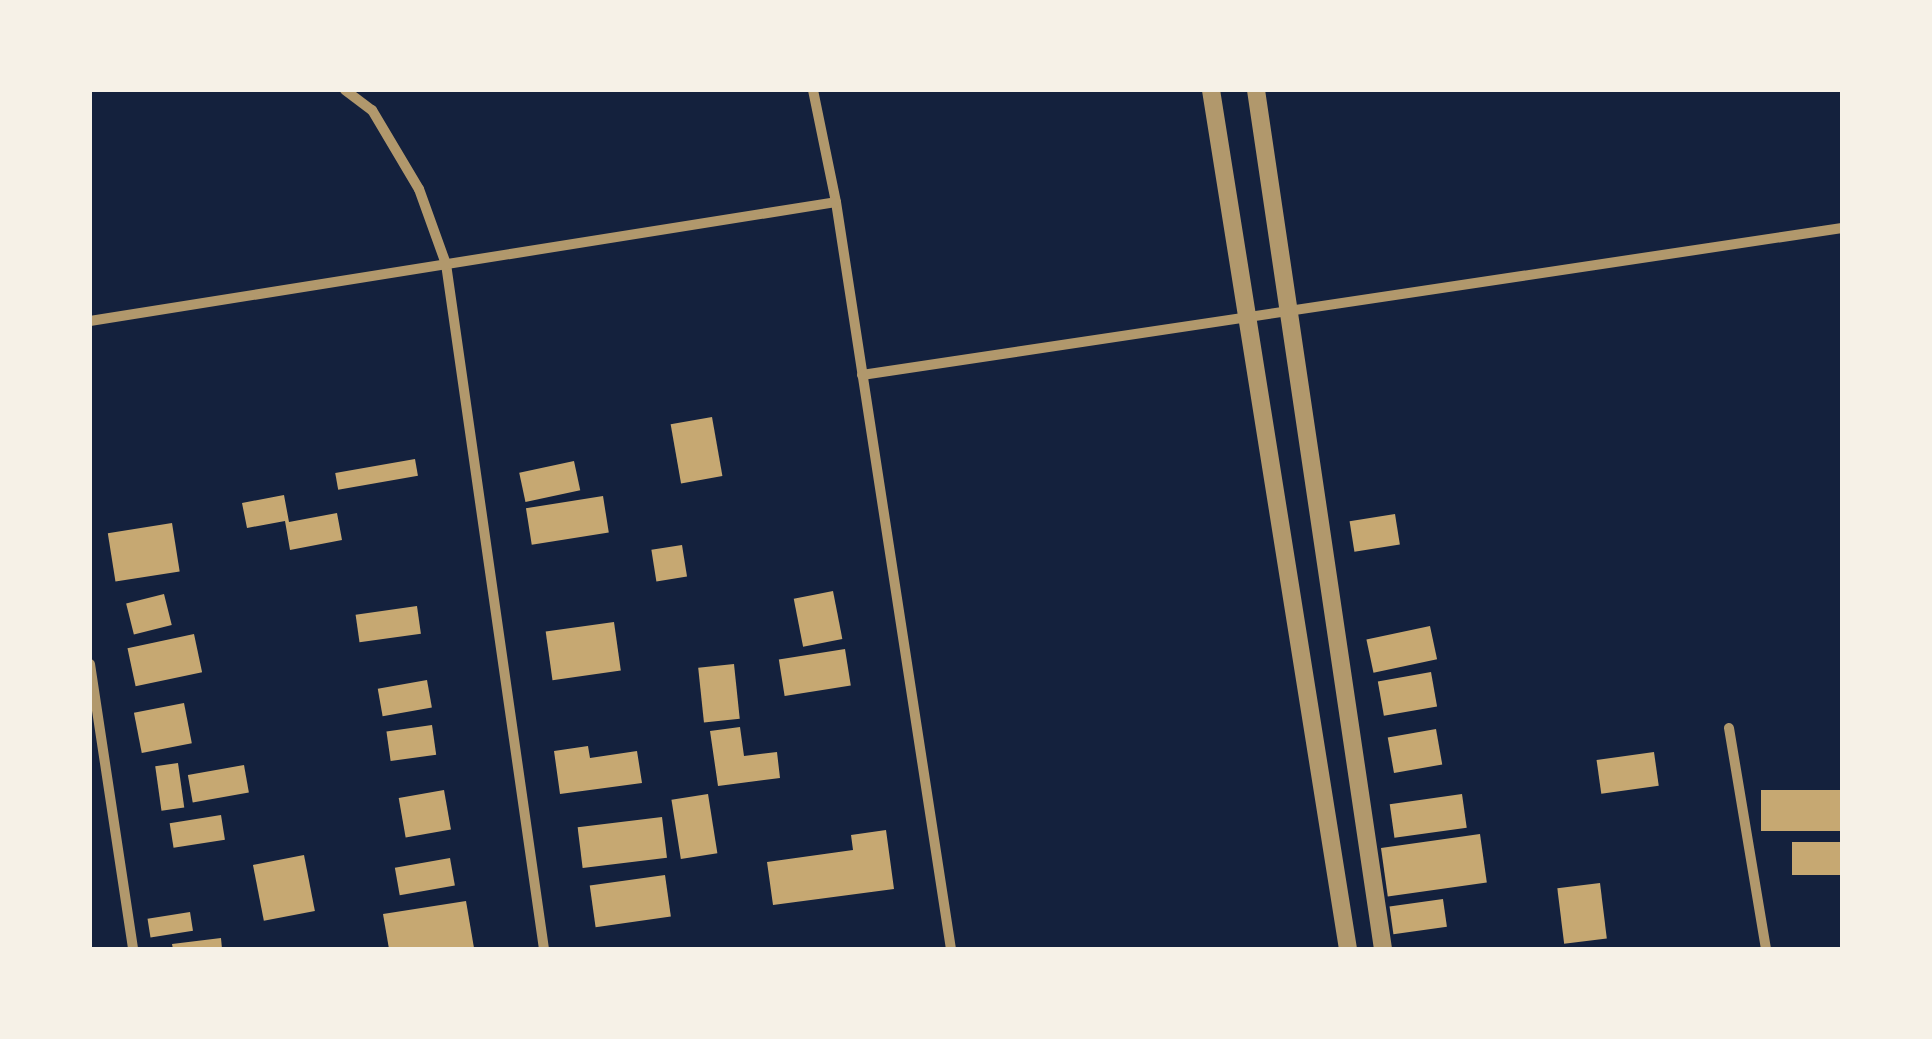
<!DOCTYPE html>
<html>
<head>
<meta charset="utf-8">
<style>
  body { margin:0 }
  #map { position:relative; width:1932px; height:1039px; overflow:hidden; background:#14213d; font-family:"PT Sans",sans-serif }
  div>[style] { position:absolute }
  .building>* { inset:0; background:#c6a872; transform-origin:0 0 }
  .minor>* { height:10px; margin:-5px; padding:0 5px; transform-origin:5px; border-radius:5px; background:#b1986c }
  .tertiary>* { height:18px; margin:-9px; padding:0 9px; transform-origin:9px; border-radius:9px; background:#b1986c }
  span { translate:-50% -50%; white-space:nowrap; text-align:center; line-height:1.15; -webkit-text-stroke:8px #f6f1e7; paint-order:stroke }
  .frame { position:absolute; inset:0; border:92px solid #f6f1e7; pointer-events:none }
</style>
</head>
<body>
<div id="map">
  <div class="building">
    <i style="left:712px;top:417px;width:60px;height:42px;rotate:80deg"></i>
    <i style="left:415px;top:459px;width:17px;height:81px;rotate:80deg"></i>
    <i style="left:574px;top:461px;width:30px;height:56px;rotate:78deg"></i>
    <i style="clip-path:polygon(284px 495px,289px 522px,337px 513px,342px 540px,290px 550px,285px 521px,247px 528px,242px 503px)"></i>
    <i style="left:603px;top:496px;width:37px;height:78px;rotate:81deg"></i>
    <i style="left:1395px;top:514px;width:31px;height:46px;rotate:81deg"></i>
    <i style="left:172px;top:523px;width:49px;height:65px;rotate:81deg"></i>
    <i style="left:682px;top:545px;width:32px;height:31px;rotate:81deg"></i>
    <i style="left:833px;top:591px;width:49px;height:40px;rotate:79deg"></i>
    <i style="left:164px;top:594px;width:32px;height:39px;rotate:76deg"></i>
    <i style="left:417px;top:606px;width:28px;height:62px;rotate:82deg"></i>
    <i style="left:614px;top:622px;width:49px;height:69px;rotate:82deg"></i>
    <i style="left:1430px;top:626px;width:34px;height:65px;rotate:78deg"></i>
    <i style="left:194px;top:634px;width:39px;height:68px;rotate:78deg"></i>
    <i style="left:845px;top:649px;width:37px;height:67px;rotate:81deg"></i>
    <i style="left:734px;top:664px;width:55px;height:36px;rotate:84deg"></i>
    <i style="left:1431px;top:672px;width:35px;height:54px;rotate:80deg"></i>
    <i style="left:427px;top:680px;width:28px;height:50px;rotate:80deg"></i>
    <i style="left:184px;top:703px;width:41px;height:51px;rotate:79deg"></i>
    <i style="left:432px;top:725px;width:30px;height:46px;rotate:82deg"></i>
    <i style="clip-path:polygon(740px 727px,744px 756px,777px 752px,780px 778px,718px 786px,710px 731px)"></i>
    <i style="left:1436px;top:729px;width:36px;height:49px;rotate:80deg"></i>
    <i style="clip-path:polygon(588px 746px,590px 758px,637px 751px,642px 783px,560px 794px,554px 751px)"></i>
    <i style="left:1654px;top:752px;width:34px;height:58px;rotate:82deg"></i>
    <i style="left:178px;top:763px;width:45px;height:23px;rotate:82deg"></i>
    <i style="left:244px;top:765px;width:28px;height:57px;rotate:80deg"></i>
    <i style="left:444px;top:790px;width:40px;height:46px;rotate:80deg"></i>
    <i style="left:1842px;top:790px;width:41px;height:81px;rotate:90deg"></i>
    <i style="left:708px;top:794px;width:60px;height:37px;rotate:81deg"></i>
    <i style="left:1462px;top:794px;width:34px;height:73px;rotate:82deg"></i>
    <i style="left:221px;top:815px;width:25px;height:52px;rotate:81deg"></i>
    <i style="left:662px;top:817px;width:41px;height:85px;rotate:83deg"></i>
    <i style="clip-path:polygon(886px 830px,894px 889px,773px 905px,767px 862px,853px 850px,851px 835px)"></i>
    <i style="left:1480px;top:834px;width:49px;height:100px;rotate:82deg"></i>
    <i style="left:1842px;top:842px;width:33px;height:50px;rotate:90deg"></i>
    <i style="left:304px;top:855px;width:57px;height:52px;rotate:79deg"></i>
    <i style="left:450px;top:858px;width:28px;height:56px;rotate:80deg"></i>
    <i style="left:665px;top:875px;width:42px;height:76px;rotate:82deg"></i>
    <i style="left:1600px;top:883px;width:56px;height:43px;rotate:83deg"></i>
    <i style="left:1443px;top:899px;width:28px;height:54px;rotate:82deg"></i>
    <i style="clip-path:polygon(466px 901px,474px 948px,389px 949px,383px 914px)"></i>
    <i style="left:190px;top:912px;width:19px;height:43px;rotate:81deg"></i>
    <i style="clip-path:polygon(221px 938px,222px 949px,173px 949px,172px 944px)"></i>
  </div>
  <div class="minor">
    <i style="left:345px;top:90px;width:34px;rotate:37deg"></i>
    <i style="left:372px;top:110px;width:92px;rotate:59.3deg"></i>
    <i style="left:419px;top:189px;width:80px;rotate:70.2deg"></i>
    <i style="left:446px;top:264px;width:692px;rotate:81.86deg"></i>
    <i style="left:813px;top:90px;width:114px;rotate:78.4deg"></i>
    <i style="left:836px;top:202px;width:756px;rotate:81.25deg"></i>
    <i style="left:90px;top:321px;width:755px;rotate:-9.06deg"></i>
    <i style="left:862px;top:375px;width:991px;rotate:-8.53deg"></i>
    <i style="left:90px;top:664px;width:288px;rotate:81.4deg"></i>
    <i style="left:1729px;top:728px;width:224px;rotate:80.5deg"></i>
  </div>
  <div class="tertiary">
    <i style="left:1211px;top:90px;width:870px;rotate:80.94deg"></i>
    <i style="left:1256px;top:90px;width:868px;rotate:81.59deg"></i>
  </div>
  <div class="frame"></div>
</div>
</body>
</html>
